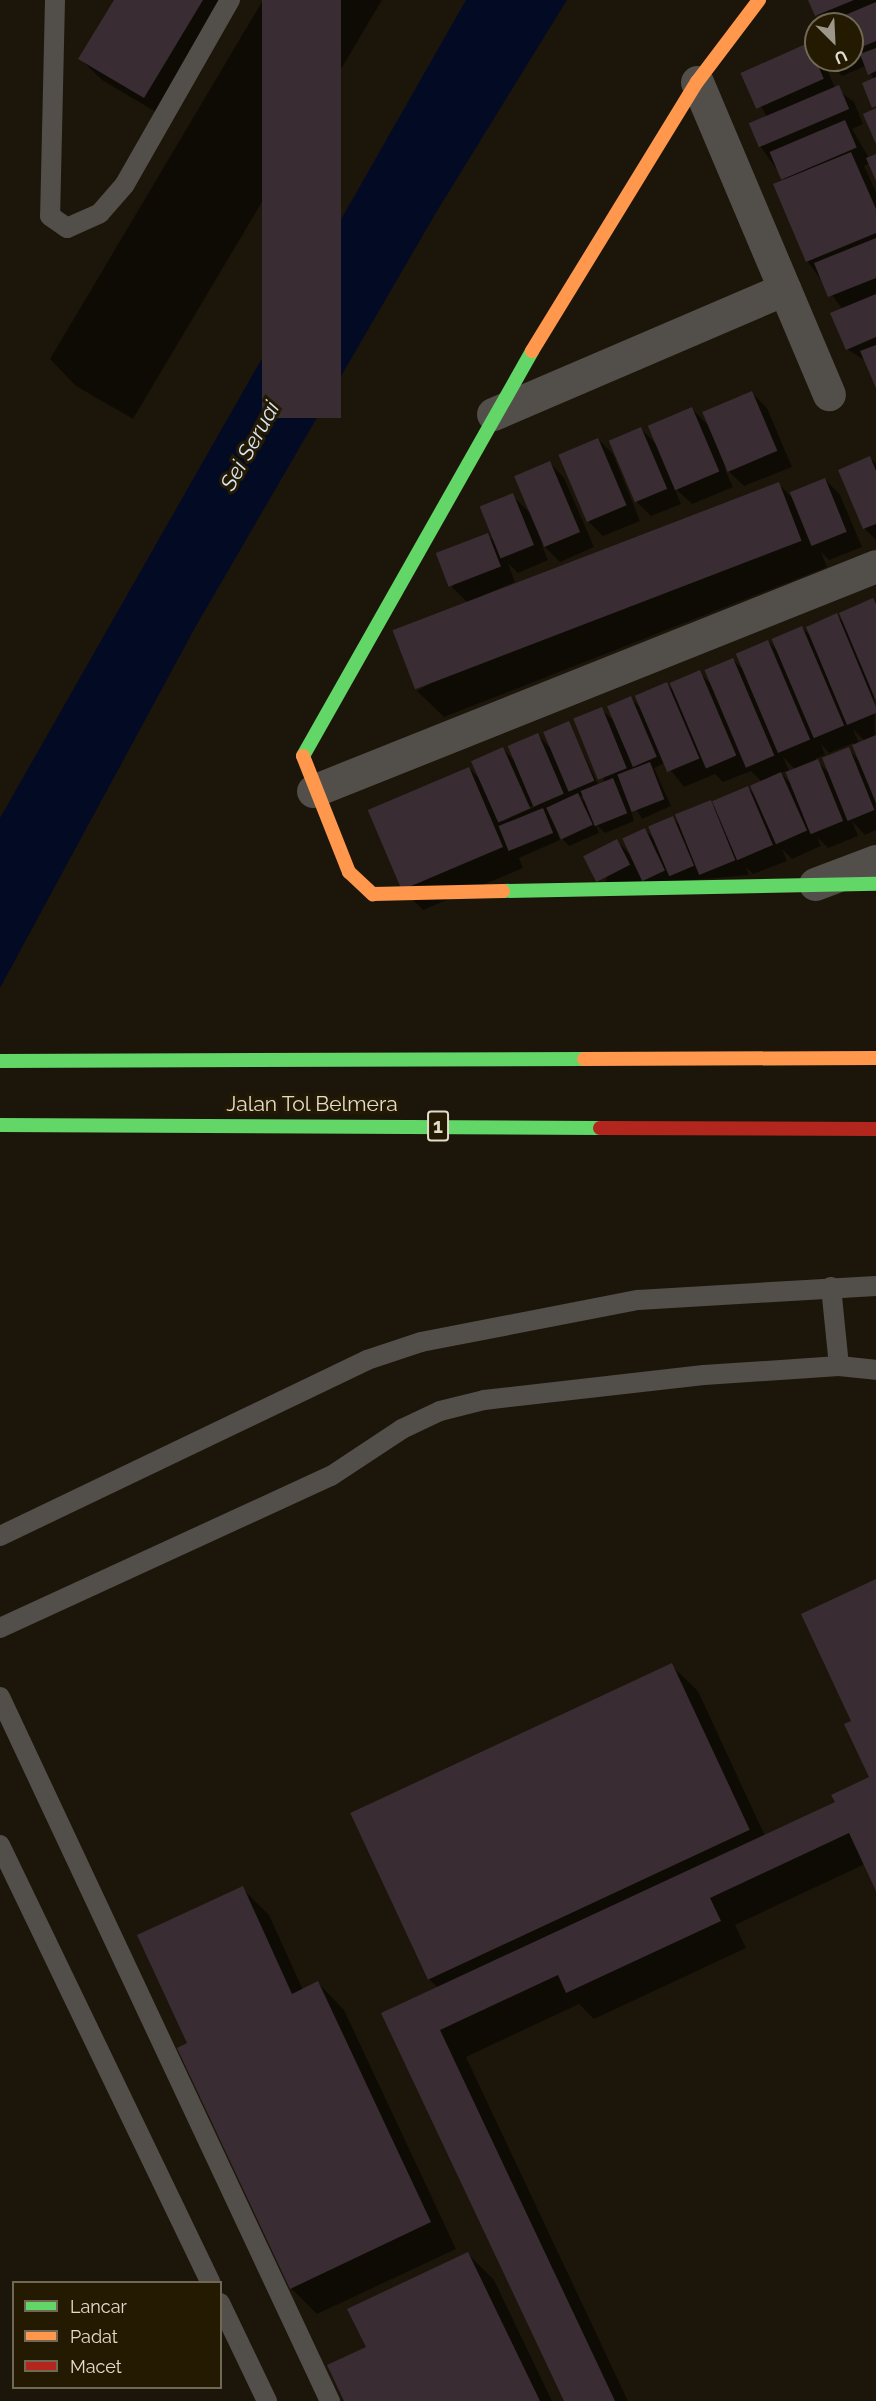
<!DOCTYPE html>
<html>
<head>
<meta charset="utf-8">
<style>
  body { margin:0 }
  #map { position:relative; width:876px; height:2401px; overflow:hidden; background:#1c160a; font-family:Raleway,sans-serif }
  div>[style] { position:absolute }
  .water>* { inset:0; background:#030a24 }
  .shadow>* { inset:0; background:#0007 }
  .building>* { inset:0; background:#392d33; transform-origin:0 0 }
  .lane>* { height:20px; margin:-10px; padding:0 10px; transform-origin:10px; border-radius:10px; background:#524e49 }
  .street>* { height:33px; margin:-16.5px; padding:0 16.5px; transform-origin:16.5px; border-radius:16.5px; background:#524e49 }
  .fast>* { height:14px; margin:-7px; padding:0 7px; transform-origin:7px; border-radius:7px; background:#63d668 }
  .slow>* { height:14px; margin:-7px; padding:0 7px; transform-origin:7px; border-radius:7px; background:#ff974d }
  .jam>* { height:14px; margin:-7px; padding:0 7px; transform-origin:7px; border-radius:7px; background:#b3261e }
  span { translate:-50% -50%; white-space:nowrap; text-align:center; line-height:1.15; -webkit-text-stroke:6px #241a02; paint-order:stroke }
  .shield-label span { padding:2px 4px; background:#241a02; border:2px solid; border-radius:4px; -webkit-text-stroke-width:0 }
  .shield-label { font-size:20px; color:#e3dcce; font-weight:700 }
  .street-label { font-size:21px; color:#e3dcce }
  .water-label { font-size:22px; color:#d7e4f6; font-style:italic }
  .legend { position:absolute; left:12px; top:2281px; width:210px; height:108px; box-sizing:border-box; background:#241a02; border:2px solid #706854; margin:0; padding:8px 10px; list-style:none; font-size:18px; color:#e3dcce }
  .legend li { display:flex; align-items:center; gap:12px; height:30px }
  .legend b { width:30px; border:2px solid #706854 }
  .north { position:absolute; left:804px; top:12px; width:60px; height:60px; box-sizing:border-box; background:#241a02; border:2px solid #706854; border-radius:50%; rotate:156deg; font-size:16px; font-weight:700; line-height:24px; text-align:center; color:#e3dcce }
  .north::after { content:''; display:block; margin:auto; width:21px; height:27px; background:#9d9789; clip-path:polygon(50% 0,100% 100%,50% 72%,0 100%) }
</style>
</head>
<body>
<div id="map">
  <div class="water">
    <i style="clip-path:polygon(466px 0,567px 0,437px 211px,196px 626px,0 988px,0 818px)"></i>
  </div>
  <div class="shadow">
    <i style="clip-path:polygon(116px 0,237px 0,166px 118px,102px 80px,80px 59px)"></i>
    <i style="clip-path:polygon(263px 0,382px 0,133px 419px,76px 386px,50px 359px)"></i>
    <i style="clip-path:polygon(810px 0,876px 0,876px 109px,874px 79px,866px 66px,842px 76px,827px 60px,852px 60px,852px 24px,825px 24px)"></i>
    <i style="clip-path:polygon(808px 44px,816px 60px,823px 60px,835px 88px,854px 102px,863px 124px,852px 129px,869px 158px,876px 155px,876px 177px,870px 163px,864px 166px,876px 192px,876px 384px,867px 362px,847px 349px,843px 310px,807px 261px,785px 181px,760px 146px,767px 117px,742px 72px)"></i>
    <i style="clip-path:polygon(752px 393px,767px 408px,792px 467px,744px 486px,724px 467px,733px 487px,692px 504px,674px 487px,681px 504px,651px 516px,636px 501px,641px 429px,658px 446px,692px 409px,711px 428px)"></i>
    <i style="clip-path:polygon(598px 439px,613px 454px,640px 521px,603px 536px,588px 521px)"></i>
    <i style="clip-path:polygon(870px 458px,876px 464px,876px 540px,864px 528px)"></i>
    <i style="clip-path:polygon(549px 462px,564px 478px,594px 547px,560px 562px,541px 543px,548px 560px,518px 573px,508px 563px,515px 582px,467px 602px,452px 587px,488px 535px,497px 545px,512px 495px,531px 514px)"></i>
    <i style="clip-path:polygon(825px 479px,840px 495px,862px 547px,829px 560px,821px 552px,827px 567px,444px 717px,417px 691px,779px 484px,795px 501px)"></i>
    <i style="clip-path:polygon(evenodd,873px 600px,876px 830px,865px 835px,852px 821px,858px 836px,828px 848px,817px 837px,821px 846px,792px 859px,782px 849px,787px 861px,753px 874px,746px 867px,749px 875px,604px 888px,617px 841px,630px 854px,645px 830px,655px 840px,673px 818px,682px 828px,710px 802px,717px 809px,748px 788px,756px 796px,762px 782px,751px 771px,723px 782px,715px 774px,684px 787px,665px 763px,654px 768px,671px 806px,642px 819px,625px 790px,634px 821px,605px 833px,595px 823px,599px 833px,569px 846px,557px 833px,560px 840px,519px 858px,523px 868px,423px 910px,402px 889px,469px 768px,480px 779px,503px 749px,515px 761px,538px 735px,551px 749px,568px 723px,599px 786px,604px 784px,601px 709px,615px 722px,631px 698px,643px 710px,666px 684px,676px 693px,699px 672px,711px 684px,732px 659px,745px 671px,768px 641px,779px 652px,802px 628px,812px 637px,837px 615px,845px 624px,873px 600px,853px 729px,865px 741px,859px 744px,853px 729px,873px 600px,853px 743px,860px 761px,848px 749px,831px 775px,815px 759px,825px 755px,821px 744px,829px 753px,853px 743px,873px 600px,783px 757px,796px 770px,790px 773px,783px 757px,873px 600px,787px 771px,793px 786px,781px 773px,787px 771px,873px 600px,584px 795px,589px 805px,580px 797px,584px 795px,873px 600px,536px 804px,537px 806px,503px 821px,503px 818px,536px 804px)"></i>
    <i style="clip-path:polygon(876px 1580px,876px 1887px,865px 1864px,735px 1925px,746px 1948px,594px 2019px,579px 2004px,466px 2057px,628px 2401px,565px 2401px,383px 2014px,438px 1988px,429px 1979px,352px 1814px,671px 1665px,698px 1691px,765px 1836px,837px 1803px,871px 1778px,853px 1722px)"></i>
    <i style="clip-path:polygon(242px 1888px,269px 1915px,303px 1990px,318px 1983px,344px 2010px,456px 2249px,317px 2314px,291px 2288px,189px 2043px)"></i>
    <i style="clip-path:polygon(468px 2254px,494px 2280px,552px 2401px,346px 2401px,368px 2348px)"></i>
  </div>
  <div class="building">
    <i style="clip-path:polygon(114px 0,203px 0,144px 98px,78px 59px)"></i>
    <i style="left:262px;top:0;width:79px;height:418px"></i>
    <i style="clip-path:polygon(808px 0,854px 0,815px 16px)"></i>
    <i style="clip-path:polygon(876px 2px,876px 41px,852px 51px,852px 24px,824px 24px)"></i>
    <i style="left:808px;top:43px;width:39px;height:74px;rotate:66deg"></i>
    <i style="clip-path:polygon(876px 48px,876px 71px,868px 75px,860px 54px)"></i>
    <i style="clip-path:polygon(876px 77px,876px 106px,872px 108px,862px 83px)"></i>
    <i style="left:839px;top:85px;width:26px;height:98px;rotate:67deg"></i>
    <i style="clip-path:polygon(876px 108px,876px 144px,863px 114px)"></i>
    <i style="left:845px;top:120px;width:30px;height:82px;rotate:67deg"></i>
    <i style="clip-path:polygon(851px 152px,876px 209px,876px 233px,806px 262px,773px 184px)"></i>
    <i style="clip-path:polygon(876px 154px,876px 181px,866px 158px)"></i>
    <i style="clip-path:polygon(876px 238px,876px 278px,828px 297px,814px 263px)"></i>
    <i style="clip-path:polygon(876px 294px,876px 337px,846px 350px,830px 313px)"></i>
    <i style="clip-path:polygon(876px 345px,876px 388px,860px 351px)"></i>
    <i style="left:752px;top:391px;width:65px;height:54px;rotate:67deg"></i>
    <i style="left:692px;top:407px;width:70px;height:48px;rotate:67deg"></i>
    <i style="left:641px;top:427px;width:67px;height:35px;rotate:67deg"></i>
    <i style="left:598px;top:438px;width:73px;height:43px;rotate:67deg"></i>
    <i style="clip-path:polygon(870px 456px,876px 471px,876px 524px,863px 529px,838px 470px)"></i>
    <i style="left:550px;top:461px;width:77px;height:39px;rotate:67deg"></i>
    <i style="left:825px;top:478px;width:58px;height:38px;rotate:68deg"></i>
    <i style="left:779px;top:482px;width:63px;height:414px;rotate:69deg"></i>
    <i style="left:513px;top:493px;width:56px;height:36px;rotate:68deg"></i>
    <i style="left:488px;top:533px;width:36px;height:56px;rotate:69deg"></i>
    <i style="clip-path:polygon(873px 598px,876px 604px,876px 701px,839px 613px)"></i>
    <i style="clip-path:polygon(837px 613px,876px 707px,876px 713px,847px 725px,806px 627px)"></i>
    <i style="left:802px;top:626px;width:108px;height:33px;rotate:67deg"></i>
    <i style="left:768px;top:640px;width:108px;height:35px;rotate:67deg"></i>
    <i style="left:733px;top:658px;width:106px;height:31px;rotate:67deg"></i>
    <i style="left:700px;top:670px;width:93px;height:33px;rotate:67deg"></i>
    <i style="left:667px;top:682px;width:83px;height:35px;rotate:67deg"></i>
    <i style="left:631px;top:696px;width:66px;height:26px;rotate:67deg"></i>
    <i style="left:602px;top:707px;width:66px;height:31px;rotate:68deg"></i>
    <i style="left:569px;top:721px;width:65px;height:28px;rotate:67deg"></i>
    <i style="left:538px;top:733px;width:66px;height:33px;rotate:67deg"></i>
    <i style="clip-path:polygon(876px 735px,876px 803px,852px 745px)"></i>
    <i style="left:503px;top:747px;width:67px;height:35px;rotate:66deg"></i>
    <i style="left:849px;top:747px;width:68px;height:29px;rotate:68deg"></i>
    <i style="left:818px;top:759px;width:67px;height:35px;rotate:68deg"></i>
    <i style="left:650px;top:762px;width:40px;height:35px;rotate:69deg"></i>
    <i style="left:469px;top:767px;width:87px;height:110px;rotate:67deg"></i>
    <i style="left:781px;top:772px;width:64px;height:34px;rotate:66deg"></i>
    <i style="left:613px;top:778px;width:38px;height:35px;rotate:68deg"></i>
    <i style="left:748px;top:786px;width:64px;height:39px;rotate:67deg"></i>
    <i style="left:578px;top:793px;width:35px;height:35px;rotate:65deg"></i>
    <i style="left:711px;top:800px;width:65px;height:39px;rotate:68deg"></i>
    <i style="left:543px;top:808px;width:27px;height:48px;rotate:68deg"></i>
    <i style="left:673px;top:816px;width:54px;height:27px;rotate:67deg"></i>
    <i style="left:645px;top:828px;width:47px;height:25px;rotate:65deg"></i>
    <i style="left:617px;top:839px;width:29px;height:38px;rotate:63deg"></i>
    <i style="clip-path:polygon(876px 1579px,876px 1891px,849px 1833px,710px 1898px,721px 1921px,566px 1993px,558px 1975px,440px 2030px,615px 2401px,564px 2401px,381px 2013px,835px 1802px,831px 1795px,869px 1777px,844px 1724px,851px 1721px,801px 1614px)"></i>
    <i style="left:672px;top:1663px;width:184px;height:355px;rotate:65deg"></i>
    <i style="clip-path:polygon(243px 1886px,292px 1994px,318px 1981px,431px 2222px,290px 2289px,177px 2048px,187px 2043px,137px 1935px)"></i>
    <i style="clip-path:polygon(468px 2252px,540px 2401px,344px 2401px,327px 2365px,366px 2347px,347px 2309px)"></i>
  </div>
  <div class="lane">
    <i style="left:55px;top:0;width:216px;rotate:91.3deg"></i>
    <i style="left:50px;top:216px;width:21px;rotate:35deg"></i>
    <i style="left:67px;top:228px;width:36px;rotate:-24deg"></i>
    <i style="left:100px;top:213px;width:38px;rotate:-49deg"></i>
    <i style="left:125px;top:184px;width:212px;rotate:-60.3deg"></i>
    <i style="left:831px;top:1287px;width:79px;rotate:84.2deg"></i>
    <i style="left:0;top:1536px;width:407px;rotate:-25.6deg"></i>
    <i style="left:367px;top:1360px;width:57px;rotate:-18.4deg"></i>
    <i style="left:421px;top:1342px;width:221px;rotate:-11deg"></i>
    <i style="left:638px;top:1300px;width:238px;rotate:-3.4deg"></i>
    <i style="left:0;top:1628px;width:364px;rotate:-24.7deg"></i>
    <i style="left:331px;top:1476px;width:85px;rotate:-33.5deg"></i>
    <i style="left:402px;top:1429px;width:42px;rotate:-25.3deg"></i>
    <i style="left:440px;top:1411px;width:45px;rotate:-14deg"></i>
    <i style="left:484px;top:1400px;width:221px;rotate:-6.5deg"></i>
    <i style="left:704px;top:1375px;width:135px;rotate:-3.8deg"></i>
    <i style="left:839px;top:1366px;width:37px;rotate:6deg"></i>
    <i style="left:0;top:1697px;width:778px;rotate:64.89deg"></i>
    <i style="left:0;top:1845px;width:485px;rotate:64.3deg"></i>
    <i style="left:220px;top:2303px;width:109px;rotate:64.4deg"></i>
  </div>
  <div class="street">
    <i style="left:697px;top:82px;width:339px;rotate:67.1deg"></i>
    <i style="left:493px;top:414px;width:317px;rotate:-23.2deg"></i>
    <i style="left:313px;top:791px;width:606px;rotate:-21.78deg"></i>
    <i style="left:815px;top:884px;width:65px;rotate:-20.7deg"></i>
  </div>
  <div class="fast">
    <i style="left:303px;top:756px;width:465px;rotate:-60.5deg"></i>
    <i style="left:503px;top:891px;width:373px;rotate:-1.1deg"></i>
    <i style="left:0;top:1061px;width:584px;rotate:-0.2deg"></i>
    <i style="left:0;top:1125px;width:600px;rotate:0.29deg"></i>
  </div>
  <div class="slow">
    <i style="left:532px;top:351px;width:316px;rotate:-58.5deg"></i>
    <i style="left:697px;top:82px;width:103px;rotate:-52.9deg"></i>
    <i style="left:303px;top:756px;width:125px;rotate:68.4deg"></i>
    <i style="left:349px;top:872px;width:33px;rotate:43deg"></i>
    <i style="left:373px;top:894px;width:130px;rotate:-1.3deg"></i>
    <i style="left:584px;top:1059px;width:292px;rotate:-0.2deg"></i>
  </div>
  <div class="jam">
    <i style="left:600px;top:1128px;width:276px;rotate:0.2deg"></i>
  </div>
  <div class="shield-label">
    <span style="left:438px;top:1126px">1</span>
  </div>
  <div class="street-label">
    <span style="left:312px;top:1104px">Jalan Tol Belmera</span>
  </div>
  <div class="water-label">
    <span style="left:250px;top:446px;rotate:-61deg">Sei Seruai</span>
  </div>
  <ul class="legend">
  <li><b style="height:8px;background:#63d668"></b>Lancar</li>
  <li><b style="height:8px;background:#ff974d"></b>Padat</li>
  <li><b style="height:8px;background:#b3261e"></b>Macet</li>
  </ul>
  <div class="north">U</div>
</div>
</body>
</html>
